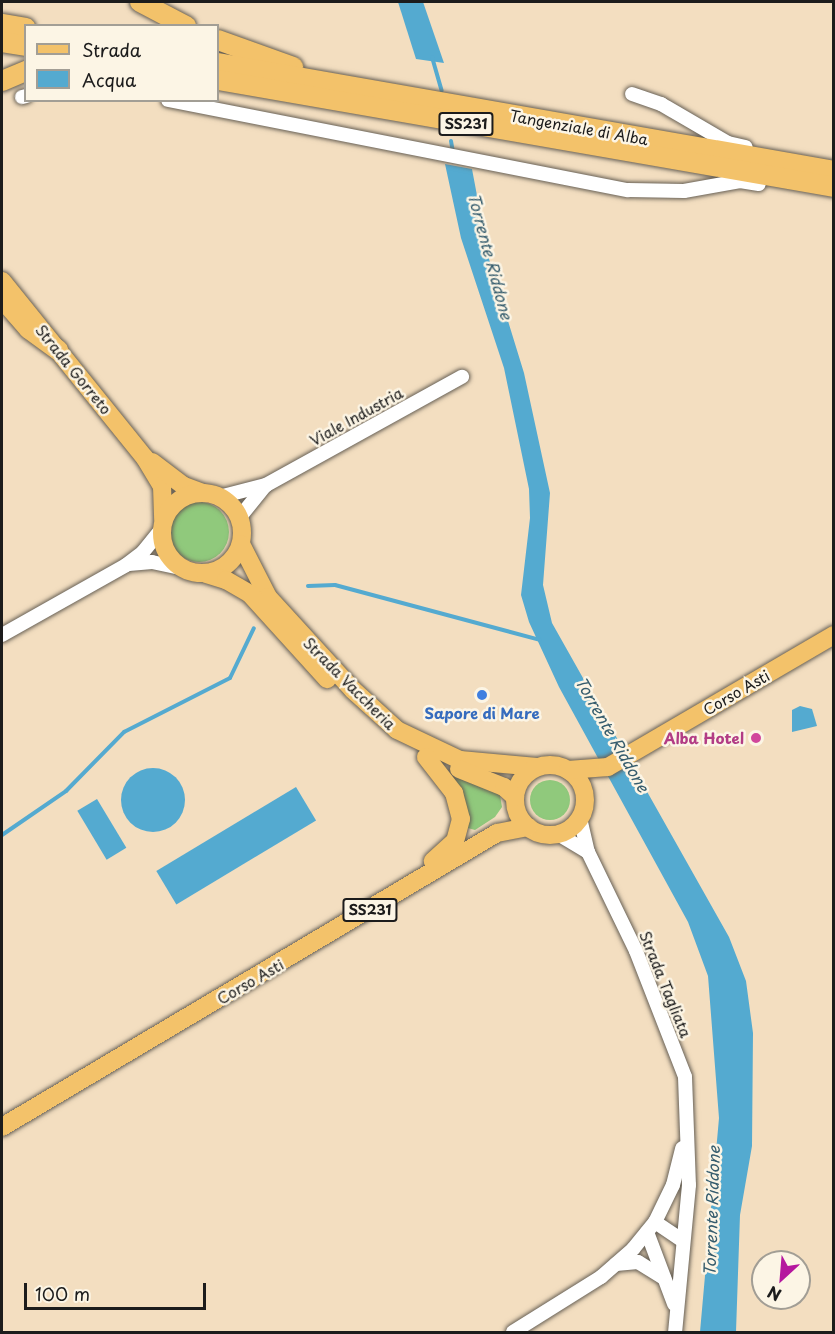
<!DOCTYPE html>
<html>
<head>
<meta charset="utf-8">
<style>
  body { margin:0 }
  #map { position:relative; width:835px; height:1334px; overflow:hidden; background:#f3dec0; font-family:"Playpen Sans",sans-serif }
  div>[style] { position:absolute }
  .green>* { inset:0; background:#90c97c }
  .round { border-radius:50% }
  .water>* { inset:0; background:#54aad0; transform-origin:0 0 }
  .stream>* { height:4px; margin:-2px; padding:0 2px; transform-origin:2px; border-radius:2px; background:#54aad0 }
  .roads { filter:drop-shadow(0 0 2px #676055) drop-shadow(0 0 2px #676055) }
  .minor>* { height:14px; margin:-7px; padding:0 7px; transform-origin:7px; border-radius:7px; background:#fff }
  .major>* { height:18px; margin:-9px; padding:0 9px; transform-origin:9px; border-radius:9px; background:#f3c26a }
  .major>.ring { margin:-9px; padding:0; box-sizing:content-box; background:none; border:18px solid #f3c26a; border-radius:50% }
  .highway>* { height:20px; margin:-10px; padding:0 10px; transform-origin:10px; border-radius:10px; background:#f3c26a }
  .dots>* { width:16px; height:16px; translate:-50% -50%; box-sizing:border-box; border:3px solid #fcf5e5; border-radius:50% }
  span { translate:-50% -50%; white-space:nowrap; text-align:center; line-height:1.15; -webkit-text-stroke:5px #fcf5e5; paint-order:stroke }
  .shield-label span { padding:2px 4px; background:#fcf5e5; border:2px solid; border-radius:4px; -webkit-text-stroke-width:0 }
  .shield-label { font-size:14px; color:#1c1c1c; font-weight:700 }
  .street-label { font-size:15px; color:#1c1c1c }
  .shop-label { font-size:15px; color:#366cbe; font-weight:700 }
  .hotel-label { font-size:15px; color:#b23c85; font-weight:700 }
  .right { translate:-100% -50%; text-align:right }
  .water-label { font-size:16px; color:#355c6d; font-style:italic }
  .frame { position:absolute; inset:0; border:3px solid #1c1c1c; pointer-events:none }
  .legend { position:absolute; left:24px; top:24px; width:195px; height:78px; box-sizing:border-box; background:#fcf5e5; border:2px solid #a29e95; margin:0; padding:8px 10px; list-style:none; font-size:18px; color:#1c1c1c }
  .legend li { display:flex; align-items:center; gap:12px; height:30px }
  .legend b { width:30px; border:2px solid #a29e95 }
  .north { position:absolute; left:751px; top:1250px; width:60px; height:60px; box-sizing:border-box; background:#fcf5e5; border:2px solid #a29e95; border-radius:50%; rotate:206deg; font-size:16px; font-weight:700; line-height:24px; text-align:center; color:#1c1c1c }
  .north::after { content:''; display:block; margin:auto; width:21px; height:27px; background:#b5179e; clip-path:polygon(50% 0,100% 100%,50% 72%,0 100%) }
  .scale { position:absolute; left:24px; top:1283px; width:182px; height:27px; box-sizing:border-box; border:3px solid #1c1c1c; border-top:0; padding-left:8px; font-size:18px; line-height:21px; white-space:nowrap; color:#1c1c1c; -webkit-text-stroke:4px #fcf5e5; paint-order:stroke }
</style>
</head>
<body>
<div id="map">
  <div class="green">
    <i class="round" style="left:169px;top:502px;width:60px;height:60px"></i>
    <i style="clip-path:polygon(447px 773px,478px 780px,500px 795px,502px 807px,495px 817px,475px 830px,464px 827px)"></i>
    <i class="round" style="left:530px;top:780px;width:40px;height:40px"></i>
  </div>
  <div class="water">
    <i style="clip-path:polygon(398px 2px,423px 2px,444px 63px,416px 59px)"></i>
    <i style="clip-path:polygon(445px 164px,472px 169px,489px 259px,524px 373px,550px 493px,543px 585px,552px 623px,729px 937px,746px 981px,753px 1033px,752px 1146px,740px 1215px,736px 1332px,700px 1332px,719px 1118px,708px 976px,688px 922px,559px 687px,529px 622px,521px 595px,530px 518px,529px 489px,504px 368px,461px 238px)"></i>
    <i style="clip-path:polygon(800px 706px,812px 709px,817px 726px,792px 732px,792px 710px)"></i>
    <i class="round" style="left:121px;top:768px;width:64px;height:64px"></i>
    <i style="left:296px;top:787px;width:39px;height:163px;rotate:59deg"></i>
    <i style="left:97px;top:799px;width:57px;height:23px;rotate:59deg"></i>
  </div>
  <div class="stream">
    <i style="left:432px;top:57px;width:35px;rotate:74deg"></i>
    <i style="left:451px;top:141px;width:11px;rotate:80deg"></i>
    <i style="left:308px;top:586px;width:27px;rotate:-2deg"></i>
    <i style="left:335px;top:585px;width:212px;rotate:15deg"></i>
    <i style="left:2px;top:835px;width:78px;rotate:-34.5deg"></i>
    <i style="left:66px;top:791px;width:83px;rotate:-45.5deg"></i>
    <i style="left:124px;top:732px;width:119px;rotate:-27deg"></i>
    <i style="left:230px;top:678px;width:55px;rotate:-64.4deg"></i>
  </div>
  <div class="roads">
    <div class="minor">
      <i style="left:632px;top:94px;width:31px;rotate:19deg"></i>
      <i style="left:661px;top:104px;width:78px;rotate:30.2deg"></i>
      <i style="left:728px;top:143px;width:18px;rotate:13deg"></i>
      <i style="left:22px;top:97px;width:4px;rotate:-14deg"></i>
      <i style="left:168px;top:100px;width:469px;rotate:11.1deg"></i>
      <i style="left:628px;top:190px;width:56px;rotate:1deg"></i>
      <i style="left:684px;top:191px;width:57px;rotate:-10.1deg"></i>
      <i style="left:740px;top:181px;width:19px;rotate:9deg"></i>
      <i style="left:219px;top:497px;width:49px;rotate:-14.3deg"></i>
      <i style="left:266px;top:485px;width:224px;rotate:-28.9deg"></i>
      <i style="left:239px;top:518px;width:41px;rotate:-50.9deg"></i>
      <i style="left:129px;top:564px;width:23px;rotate:-5deg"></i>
      <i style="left:152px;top:562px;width:30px;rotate:12deg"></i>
      <i style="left:2px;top:635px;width:142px;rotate:-29.4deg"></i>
      <i style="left:126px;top:565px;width:21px;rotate:-37deg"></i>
      <i style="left:143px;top:552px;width:28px;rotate:-51deg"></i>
      <i style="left:580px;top:818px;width:35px;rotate:77deg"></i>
      <i style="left:588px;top:852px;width:110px;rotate:64.1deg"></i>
      <i style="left:636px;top:951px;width:135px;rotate:68.7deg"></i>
      <i style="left:685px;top:1077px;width:108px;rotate:87.9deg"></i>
      <i style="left:689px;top:1185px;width:148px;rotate:95.4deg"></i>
      <i style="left:558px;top:834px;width:35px;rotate:31deg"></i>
      <i style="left:655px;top:1222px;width:32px;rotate:34deg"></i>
      <i style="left:647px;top:1232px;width:77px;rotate:69.4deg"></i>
      <i style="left:616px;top:1264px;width:22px;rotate:-5deg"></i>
      <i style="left:638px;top:1262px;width:31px;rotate:32deg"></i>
      <i style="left:513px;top:1332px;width:104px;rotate:-32deg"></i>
      <i style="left:601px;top:1277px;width:43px;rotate:-41.2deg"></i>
      <i style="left:633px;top:1249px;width:35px;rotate:-51deg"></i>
      <i style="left:655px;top:1222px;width:41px;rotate:-64.1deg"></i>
      <i style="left:673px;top:1185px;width:38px;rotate:-76deg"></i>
    </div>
    <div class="major">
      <i style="left:2px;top:281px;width:228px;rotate:51.1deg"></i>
      <i style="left:145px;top:458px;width:33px;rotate:59deg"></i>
      <i style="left:162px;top:486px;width:33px;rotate:88deg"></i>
      <i style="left:152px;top:462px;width:40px;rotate:37deg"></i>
      <i style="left:184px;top:486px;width:20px;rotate:20deg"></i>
      <i class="ring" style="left:162px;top:493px;width:62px;height:62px"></i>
      <i style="left:241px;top:544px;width:59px;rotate:63deg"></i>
      <i style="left:268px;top:597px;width:126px;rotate:47.6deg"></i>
      <i style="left:353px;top:690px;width:59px;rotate:42.3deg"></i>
      <i style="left:397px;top:730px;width:70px;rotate:25.5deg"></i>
      <i style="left:460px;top:760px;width:77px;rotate:5.2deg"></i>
      <i style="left:206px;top:574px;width:21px;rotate:17deg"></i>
      <i style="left:226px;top:580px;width:28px;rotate:30deg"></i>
      <i style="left:250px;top:594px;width:115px;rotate:47.8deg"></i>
      <i style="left:426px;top:757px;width:46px;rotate:52.1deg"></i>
      <i style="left:454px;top:793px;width:27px;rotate:75deg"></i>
      <i style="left:461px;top:819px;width:23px;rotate:105deg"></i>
      <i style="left:455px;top:841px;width:30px;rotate:138deg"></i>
      <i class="ring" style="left:515px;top:765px;width:52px;height:52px"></i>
      <i style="left:459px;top:769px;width:48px;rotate:21.8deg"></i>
      <i style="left:504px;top:787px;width:15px;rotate:42deg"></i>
      <i style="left:568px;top:770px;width:40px;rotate:-4.3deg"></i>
      <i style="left:608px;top:767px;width:262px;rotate:-30.3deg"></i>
      <i style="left:2px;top:1127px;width:576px;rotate:-30.71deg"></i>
      <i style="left:497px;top:833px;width:32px;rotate:-11deg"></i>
    </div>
    <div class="highway">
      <i style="left:140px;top:2px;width:52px;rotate:27.6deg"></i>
      <i style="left:2px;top:24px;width:24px;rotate:9deg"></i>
      <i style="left:218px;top:40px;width:80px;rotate:19.8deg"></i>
      <i style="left:2px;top:42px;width:24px;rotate:9deg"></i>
      <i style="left:218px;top:63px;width:625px;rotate:9.94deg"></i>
      <i style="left:218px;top:80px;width:625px;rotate:9.85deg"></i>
      <i style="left:2px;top:81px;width:26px;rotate:-23deg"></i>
      <i style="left:2px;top:298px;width:41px;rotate:48.9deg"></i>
      <i style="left:29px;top:329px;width:36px;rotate:36deg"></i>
    </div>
  </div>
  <div class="dots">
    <i style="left:482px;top:695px;background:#3f7fe0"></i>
    <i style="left:756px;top:738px;background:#d1479c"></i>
  </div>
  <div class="shield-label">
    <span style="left:466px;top:124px">SS231</span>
    <span style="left:370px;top:910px">SS231</span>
  </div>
  <div class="street-label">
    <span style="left:579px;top:127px;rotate:10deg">Tangenziale di Alba</span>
    <span style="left:74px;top:369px;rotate:51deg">Strada Gorreto</span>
    <span style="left:356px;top:416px;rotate:-29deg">Viale Industria</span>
    <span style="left:350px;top:683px;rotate:45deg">Strada Vaccheria</span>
    <span style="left:736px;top:692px;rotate:-30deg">Corso Asti</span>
    <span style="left:250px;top:981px;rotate:-30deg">Corso Asti</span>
    <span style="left:666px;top:984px;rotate:68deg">Strada Tagliata</span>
  </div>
  <div class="shop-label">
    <span style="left:482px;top:713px">Sapore di Mare</span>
  </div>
  <div class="hotel-label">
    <span class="right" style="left:744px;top:738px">Alba Hotel</span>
  </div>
  <div class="water-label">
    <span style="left:491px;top:256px;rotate:75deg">Torrente Riddone</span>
    <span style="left:613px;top:734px;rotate:60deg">Torrente Riddone</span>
    <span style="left:711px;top:1211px;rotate:-88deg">Torrente Riddone</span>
  </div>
  <div class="frame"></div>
  <ul class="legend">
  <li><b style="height:8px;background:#f3c26a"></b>Strada</li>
  <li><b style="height:16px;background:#54aad0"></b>Acqua</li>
  </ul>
  <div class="north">N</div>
  <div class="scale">100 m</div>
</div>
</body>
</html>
